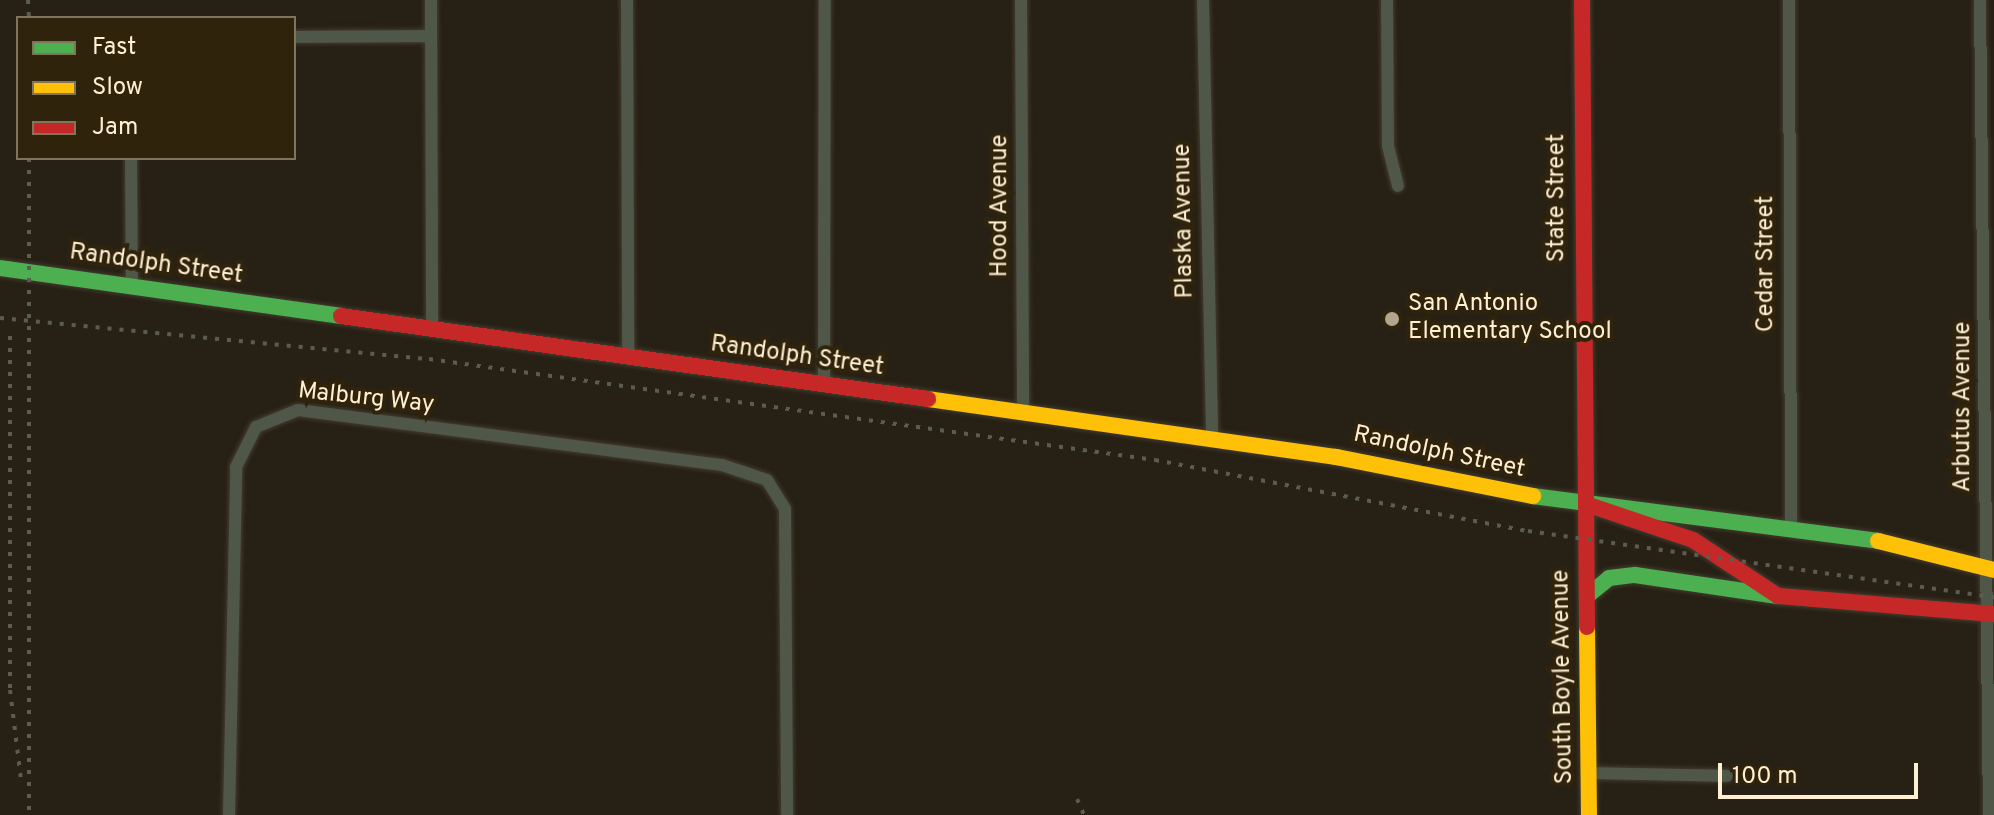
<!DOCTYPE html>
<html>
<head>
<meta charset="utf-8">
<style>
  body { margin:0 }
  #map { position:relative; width:1994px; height:815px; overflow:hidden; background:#272014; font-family:Overpass,sans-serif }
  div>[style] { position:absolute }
  .roads { filter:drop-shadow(0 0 2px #433c30) drop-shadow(0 0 2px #433c30) }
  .street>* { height:12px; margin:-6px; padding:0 6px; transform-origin:6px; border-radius:6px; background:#4f5749 }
  .fast>* { height:16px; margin:-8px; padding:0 8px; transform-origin:8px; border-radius:8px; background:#4caf50 }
  .slow>* { height:16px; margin:-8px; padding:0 8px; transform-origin:8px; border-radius:8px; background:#ffc107 }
  .jam>* { height:16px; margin:-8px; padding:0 8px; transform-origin:8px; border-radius:8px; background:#c62828 }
  .rail>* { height:4px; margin-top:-2px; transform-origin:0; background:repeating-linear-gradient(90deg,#5b5c51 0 4px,transparent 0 12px) }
  .dots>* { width:22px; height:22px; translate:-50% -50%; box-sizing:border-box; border:4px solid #2f230c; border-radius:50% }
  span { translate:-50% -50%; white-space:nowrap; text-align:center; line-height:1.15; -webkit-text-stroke:8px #2f230c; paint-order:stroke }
  .street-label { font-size:24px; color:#feeed2 }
  .poi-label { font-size:24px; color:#feeed2 }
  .left { translate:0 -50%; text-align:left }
  .legend { position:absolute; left:16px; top:16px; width:280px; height:144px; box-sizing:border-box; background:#2f230c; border:2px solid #82745b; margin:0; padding:10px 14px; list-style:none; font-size:24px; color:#feeed2 }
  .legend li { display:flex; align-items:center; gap:16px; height:40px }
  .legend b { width:40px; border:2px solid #82745b }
  .scale { position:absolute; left:1718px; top:763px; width:200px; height:36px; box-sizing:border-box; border:4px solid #feeed2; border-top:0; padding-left:10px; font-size:24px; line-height:28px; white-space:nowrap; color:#feeed2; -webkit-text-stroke:6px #2f230c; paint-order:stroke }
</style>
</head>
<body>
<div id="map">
  <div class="roads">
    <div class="street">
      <i style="left:431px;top:0;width:329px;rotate:89.8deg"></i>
      <i style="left:627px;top:0;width:357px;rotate:89.8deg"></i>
      <i style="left:1021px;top:0;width:411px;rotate:89.7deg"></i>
      <i style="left:1203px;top:0;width:440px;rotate:88.8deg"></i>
      <i style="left:1387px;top:0;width:146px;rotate:89.6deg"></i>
      <i style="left:1388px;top:146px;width:41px;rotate:76deg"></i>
      <i style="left:1789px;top:0;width:527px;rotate:89.78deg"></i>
      <i style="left:1980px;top:0;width:815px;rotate:89.37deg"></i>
      <i style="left:294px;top:37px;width:137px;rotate:-0.4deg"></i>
      <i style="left:131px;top:158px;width:128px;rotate:89.6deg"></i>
      <i style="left:824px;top:385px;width:385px;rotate:-89.9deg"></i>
      <i style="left:1589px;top:773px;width:138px;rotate:1.2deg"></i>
      <i style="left:229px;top:815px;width:348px;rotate:-88.8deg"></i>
      <i style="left:236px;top:467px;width:45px;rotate:-63.4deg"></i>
      <i style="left:256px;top:427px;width:45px;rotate:-22deg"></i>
      <i style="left:298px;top:410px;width:428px;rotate:7.4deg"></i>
      <i style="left:722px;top:465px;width:47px;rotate:18.4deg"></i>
      <i style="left:767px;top:480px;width:34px;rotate:58deg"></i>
      <i style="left:785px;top:509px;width:306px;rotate:89.6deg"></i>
    </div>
    <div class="fast">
      <i style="left:0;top:268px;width:344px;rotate:8deg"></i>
      <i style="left:1533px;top:496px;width:348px;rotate:7.4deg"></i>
      <i style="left:1587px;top:596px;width:28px;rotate:-39deg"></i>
      <i style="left:1609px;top:578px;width:26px;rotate:-7deg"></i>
      <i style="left:1635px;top:575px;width:144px;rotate:8.4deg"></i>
    </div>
    <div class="slow">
      <i style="left:928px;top:399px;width:412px;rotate:8.1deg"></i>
      <i style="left:1336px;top:457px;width:201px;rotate:11.2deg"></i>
      <i style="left:1878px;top:541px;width:120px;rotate:14deg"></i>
      <i style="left:1587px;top:627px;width:188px;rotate:89.4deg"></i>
    </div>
    <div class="jam">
      <i style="left:1582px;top:0;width:627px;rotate:89.54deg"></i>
      <i style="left:341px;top:316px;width:593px;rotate:8.05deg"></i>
      <i style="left:1586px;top:504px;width:113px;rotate:18.6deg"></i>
      <i style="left:1693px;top:540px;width:102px;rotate:33.4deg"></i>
      <i style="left:1778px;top:596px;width:217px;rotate:4.8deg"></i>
    </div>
  </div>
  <div class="rail">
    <i style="left:28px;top:0;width:18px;rotate:87deg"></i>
    <i style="left:29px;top:158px;width:657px;rotate:90deg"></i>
    <i style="left:0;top:318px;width:431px;rotate:5.5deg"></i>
    <i style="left:429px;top:359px;width:733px;rotate:7.92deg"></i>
    <i style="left:1155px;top:460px;width:380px;rotate:10.8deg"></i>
    <i style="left:1528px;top:531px;width:471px;rotate:8.1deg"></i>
    <i style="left:10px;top:336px;width:354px;rotate:90deg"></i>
    <i style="left:10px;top:690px;width:91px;rotate:83deg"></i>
    <i style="left:1077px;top:799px;width:17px;rotate:66deg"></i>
  </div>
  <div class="dots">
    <i style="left:1392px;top:319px;background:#b3a690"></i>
  </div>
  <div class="street-label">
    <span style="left:1558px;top:198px;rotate:-90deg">State Street</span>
    <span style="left:1001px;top:206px;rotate:-90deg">Hood Avenue</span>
    <span style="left:1185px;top:221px;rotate:-91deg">Plaska Avenue</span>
    <span style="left:1767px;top:264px;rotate:-90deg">Cedar Street</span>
    <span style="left:156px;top:265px;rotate:8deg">Randolph Street</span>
    <span style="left:797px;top:357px;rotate:8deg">Randolph Street</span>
    <span style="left:366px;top:399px;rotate:6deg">Malburg Way</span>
    <span style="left:1964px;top:407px;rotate:-90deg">Arbutus Avenue</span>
    <span style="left:1439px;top:453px;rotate:12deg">Randolph Street</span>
    <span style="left:1564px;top:677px;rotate:-91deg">South Boyle Avenue</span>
  </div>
  <div class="poi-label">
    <span class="left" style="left:1408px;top:319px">San Antonio<br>Elementary School</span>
  </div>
  <ul class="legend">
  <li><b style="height:10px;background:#4caf50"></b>Fast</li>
  <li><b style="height:10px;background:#ffc107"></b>Slow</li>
  <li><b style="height:10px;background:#c62828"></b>Jam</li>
  </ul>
  <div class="scale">100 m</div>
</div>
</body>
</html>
